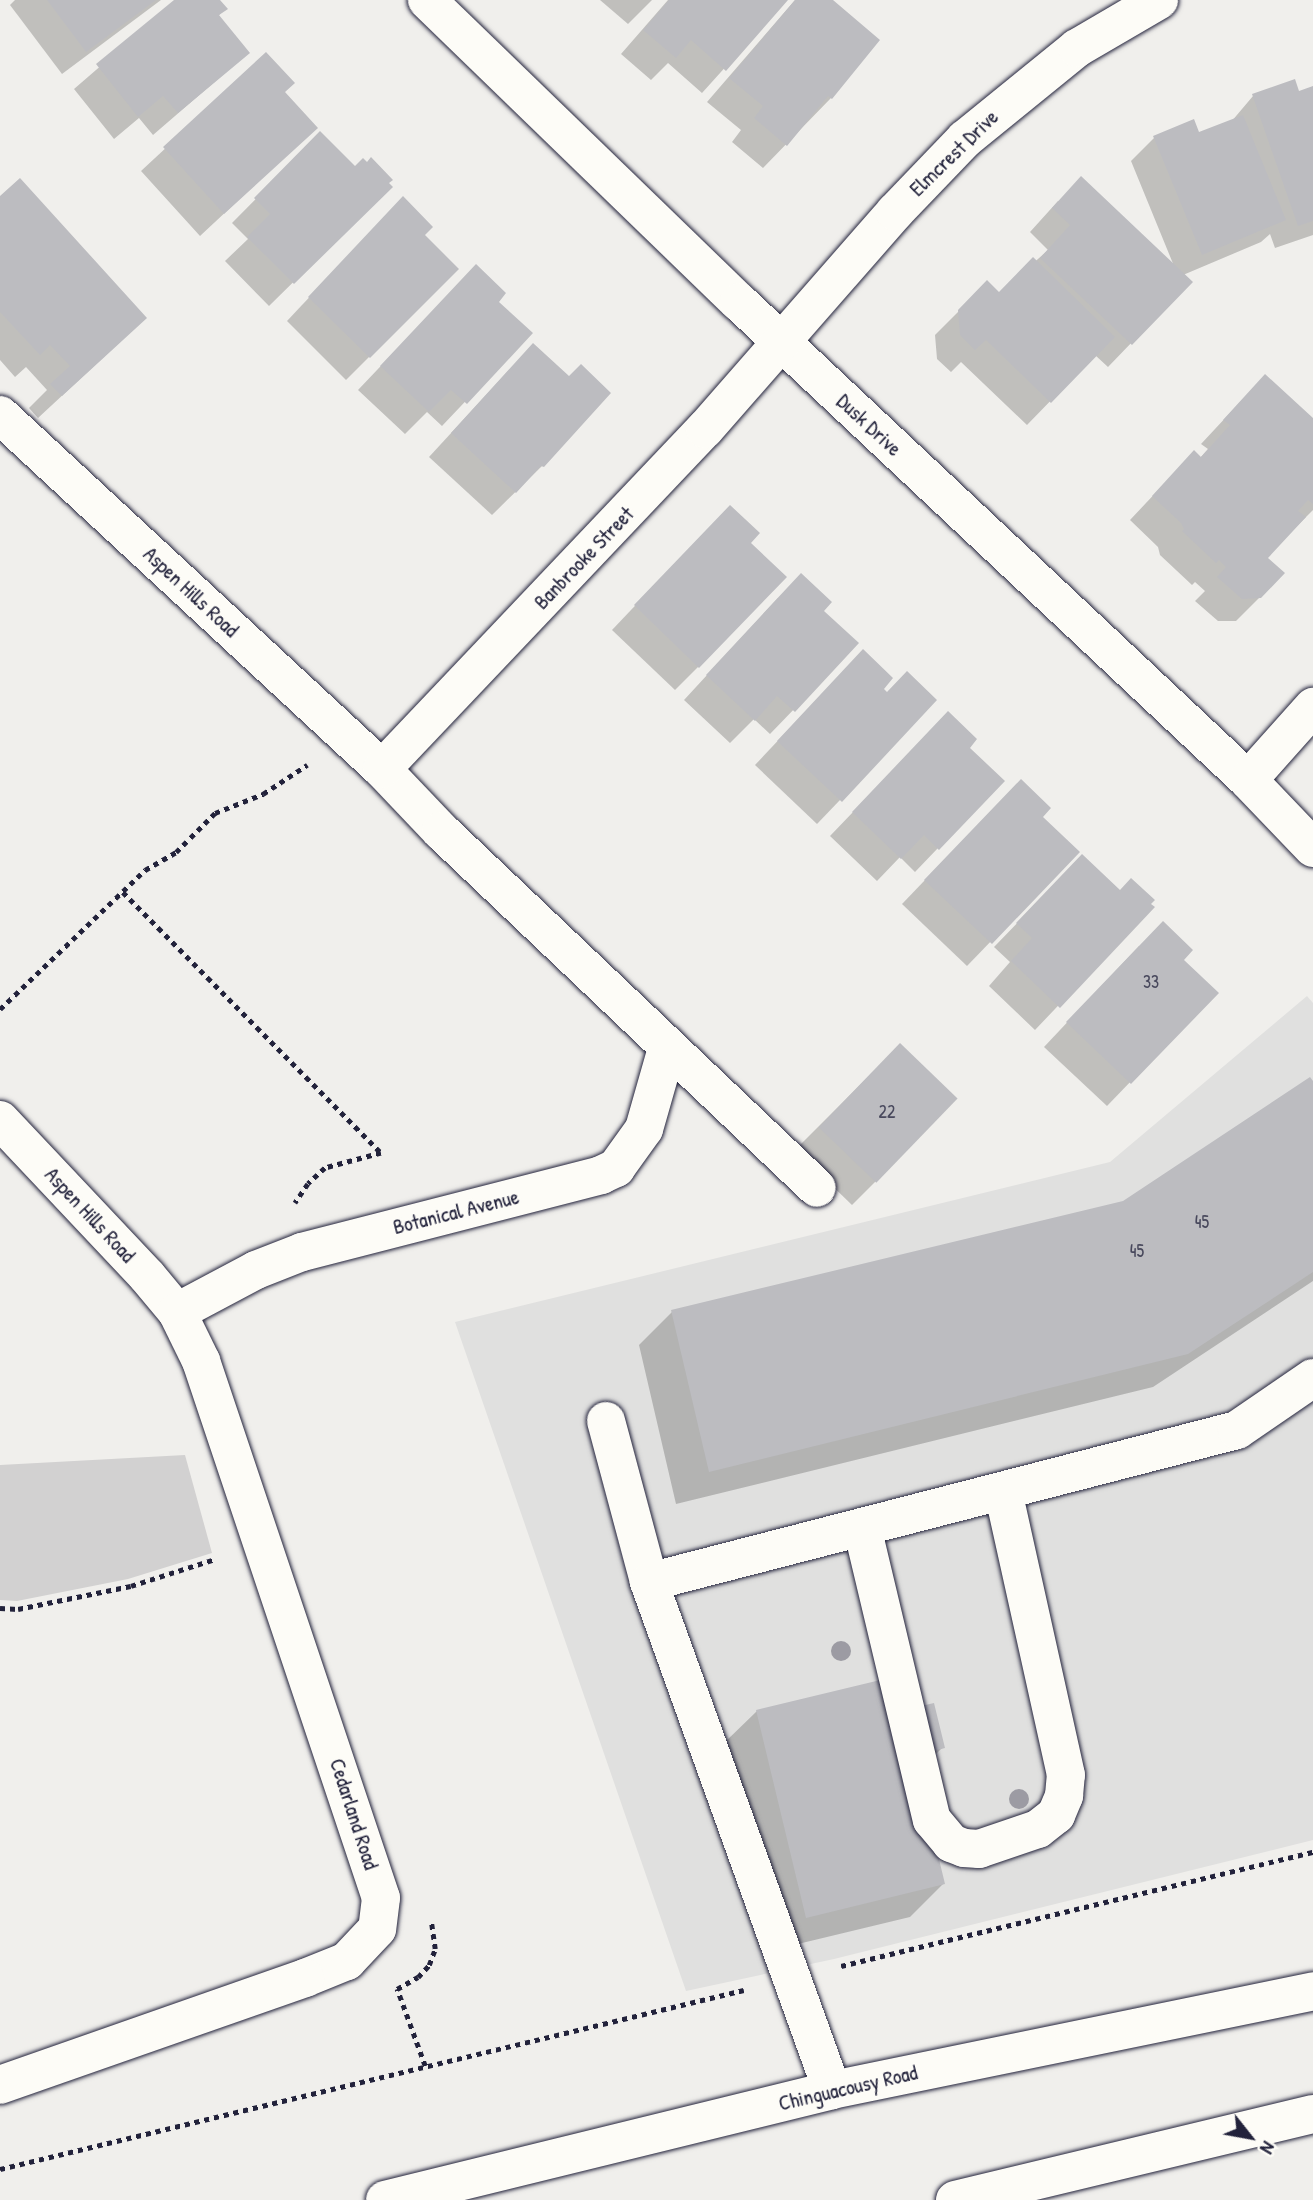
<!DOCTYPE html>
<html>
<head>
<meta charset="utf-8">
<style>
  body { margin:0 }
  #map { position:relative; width:1313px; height:2200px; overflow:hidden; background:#f0efec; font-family:"Patrick Hand",sans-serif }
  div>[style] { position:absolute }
  .built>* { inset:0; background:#e0e0df }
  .green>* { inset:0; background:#d2d1d1 }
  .shadow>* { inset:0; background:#0003 }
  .building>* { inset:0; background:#bcbcc0; transform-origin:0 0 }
  .path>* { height:4.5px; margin-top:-2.25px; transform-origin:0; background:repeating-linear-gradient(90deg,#22223b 0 5px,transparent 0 10px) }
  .roads { filter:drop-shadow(0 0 2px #22223b) drop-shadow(0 0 2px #22223b) }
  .minor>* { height:38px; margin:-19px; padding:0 19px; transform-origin:19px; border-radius:19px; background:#fdfcf7 }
  .major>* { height:38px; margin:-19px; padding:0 19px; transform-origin:19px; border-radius:19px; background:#fdfcf7 }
  .trees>* { width:20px; height:20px; margin:-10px; border-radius:50%; background:#9c9ba3 }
  span { translate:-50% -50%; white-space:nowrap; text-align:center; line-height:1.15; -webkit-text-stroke:5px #fdfcf7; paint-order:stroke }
  .number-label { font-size:18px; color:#48485c }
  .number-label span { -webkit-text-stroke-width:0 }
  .street-label { font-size:21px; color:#22223b }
  .north { position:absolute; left:1215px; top:2102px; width:70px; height:70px; -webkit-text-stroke:5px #fdfcf7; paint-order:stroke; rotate:121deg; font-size:19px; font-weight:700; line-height:28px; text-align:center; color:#22223b }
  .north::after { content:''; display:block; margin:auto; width:24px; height:32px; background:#22223b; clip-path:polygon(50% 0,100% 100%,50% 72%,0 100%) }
</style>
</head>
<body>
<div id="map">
  <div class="built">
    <i style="clip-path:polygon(1307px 996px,1313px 1003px,1313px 1840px,834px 1959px,686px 1991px,455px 1322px,1110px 1162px)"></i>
  </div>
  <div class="green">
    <i style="clip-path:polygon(185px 1455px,212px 1553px,128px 1579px,17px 1601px,0 1600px,0 1465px)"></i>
  </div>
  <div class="shadow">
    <i style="clip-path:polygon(15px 0,161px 0,62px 74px,10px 5px)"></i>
    <i style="clip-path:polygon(177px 0,218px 0,225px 9px,218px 16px,248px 53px,153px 135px,139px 118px,114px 139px,74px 89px)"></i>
    <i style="clip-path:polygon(600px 0,652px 0,628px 24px)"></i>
    <i style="clip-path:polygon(668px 0,786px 0,702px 93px,668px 63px,651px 80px,621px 54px)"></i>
    <i style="clip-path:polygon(795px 0,831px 0,831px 98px,763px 168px,732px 142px,741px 130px,707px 102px)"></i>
    <i style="clip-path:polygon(266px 55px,283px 93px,316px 128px,200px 236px,141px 171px)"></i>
    <i style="clip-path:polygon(1313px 88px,1313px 235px,1275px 248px,1270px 234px,1261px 242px,1183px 275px,1190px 282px,1108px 367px,1095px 355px,1027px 425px,961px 362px,951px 372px,937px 359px,935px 335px,987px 283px,999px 294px,1048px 250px,1030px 232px,1058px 201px,1174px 266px,1131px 161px,1154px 138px,1198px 134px,1231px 122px,1253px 96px,1297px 94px)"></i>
    <i style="clip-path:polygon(320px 134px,355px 169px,390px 187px,269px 306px,225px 261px,248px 239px,232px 223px)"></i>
    <i style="clip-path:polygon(0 198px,121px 341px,38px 418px,29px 408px,47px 390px,26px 367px,15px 377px,0 360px)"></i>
    <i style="clip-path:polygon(380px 222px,423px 235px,457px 269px,346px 380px,287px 321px)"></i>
    <i style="clip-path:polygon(453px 290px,497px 302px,530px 333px,442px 426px,427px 412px,405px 434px,358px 390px)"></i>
    <i style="clip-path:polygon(510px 369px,542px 466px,492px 515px,429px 457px)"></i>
    <i style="clip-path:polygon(1242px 400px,1313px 421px,1313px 510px,1265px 558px,1260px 597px,1236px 621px,1218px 621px,1195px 601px,1205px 591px,1195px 582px,1192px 585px,1160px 555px,1158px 547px,1130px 520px,1194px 452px,1200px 458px,1208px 449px,1201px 444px)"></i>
    <i style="clip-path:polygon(707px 530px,749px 543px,698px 667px,675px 690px,612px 630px)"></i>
    <i style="clip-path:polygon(778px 598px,822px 611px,857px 644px,770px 734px,754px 719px,730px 743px,684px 700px)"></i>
    <i style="clip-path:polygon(840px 675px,881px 689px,840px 800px,817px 824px,755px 765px)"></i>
    <i style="clip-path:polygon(925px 737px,968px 748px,938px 848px,915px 872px,900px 857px,877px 881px,830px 836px)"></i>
    <i style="clip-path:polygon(997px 805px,1040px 817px,1077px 852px,967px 966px,902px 904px)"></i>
    <i style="clip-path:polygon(1059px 880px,1119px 892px,1152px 907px,1035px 1030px,989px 986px,1010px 962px,994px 947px)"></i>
    <i style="clip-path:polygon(1139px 946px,1181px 960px,1216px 993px,1107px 1106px,1044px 1047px)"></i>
    <i style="clip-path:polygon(900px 1045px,875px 1182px,852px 1205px,795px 1150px)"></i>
    <i style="clip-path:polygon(1313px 1084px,1313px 1281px,1153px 1387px,676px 1504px,639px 1345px,672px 1312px,1124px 1203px)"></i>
    <i style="clip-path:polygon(757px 1711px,943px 1747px,916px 1774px,943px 1884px,910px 1917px,773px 1950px,723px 1744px)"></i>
  </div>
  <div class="building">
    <i style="clip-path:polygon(47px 0,156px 0,86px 52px)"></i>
    <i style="clip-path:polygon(174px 0,220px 0,228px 9px,219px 15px,250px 53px,178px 113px,163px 96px,138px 117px,96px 64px)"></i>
    <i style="clip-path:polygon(669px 0,788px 0,726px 71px,691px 40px,676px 58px,643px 30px)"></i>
    <i style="clip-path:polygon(795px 0,833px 0,880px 40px,832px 99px,828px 96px,787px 146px,754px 118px,763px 106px,729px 78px)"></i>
    <i style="clip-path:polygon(266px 52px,295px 83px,285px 92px,318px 128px,224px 214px,163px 147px)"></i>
    <i style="clip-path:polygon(1295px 79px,1299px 91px,1313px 86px,1313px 221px,1298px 226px,1252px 94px)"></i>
    <i style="clip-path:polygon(1243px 115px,1286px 220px,1202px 255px,1153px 136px,1194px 119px,1199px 132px)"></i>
    <i style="clip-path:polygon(320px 131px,355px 166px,363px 158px,367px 162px,371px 157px,393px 180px,389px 183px,393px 187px,294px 284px,247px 237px,270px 214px,254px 198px)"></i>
    <i style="clip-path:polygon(1081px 176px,1193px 282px,1132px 345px,1040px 258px,1070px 225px,1052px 208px)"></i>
    <i style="clip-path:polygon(20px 178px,147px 318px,62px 396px,50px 384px,70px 366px,50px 345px,40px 355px,0 312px,0 196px)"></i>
    <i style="clip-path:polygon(403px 196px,433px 227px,425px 235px,459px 269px,370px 358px,308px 297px)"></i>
    <i style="clip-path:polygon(1033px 257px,1115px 337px,1051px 403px,986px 340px,975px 350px,960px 335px,958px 310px,987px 280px,999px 292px)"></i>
    <i style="clip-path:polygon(476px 264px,506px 293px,499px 302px,533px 333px,467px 404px,451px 390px,429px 412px,380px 366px)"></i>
    <i style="clip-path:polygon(533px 343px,569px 376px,581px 364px,611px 393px,544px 467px,541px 466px,516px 493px,451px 433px)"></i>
    <i style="clip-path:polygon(1265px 374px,1313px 418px,1313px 504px,1308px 500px,1298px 511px,1306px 517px,1268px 558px,1285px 573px,1261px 598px,1242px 599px,1217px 577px,1226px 567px,1219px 560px,1216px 563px,1182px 531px,1184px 529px,1181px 523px,1152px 496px,1194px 450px,1201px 457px,1230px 425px,1223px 420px)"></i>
    <i style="clip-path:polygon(730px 505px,760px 533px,751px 543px,787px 577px,699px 668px,634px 605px)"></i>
    <i style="clip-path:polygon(801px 573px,832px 602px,824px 611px,859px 643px,795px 712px,777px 696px,755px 721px,706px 675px)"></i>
    <i style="clip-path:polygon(863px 649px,893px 678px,884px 689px,887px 692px,907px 671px,937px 700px,842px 802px,777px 741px)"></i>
    <i style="clip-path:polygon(948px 711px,977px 739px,970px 748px,1005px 781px,939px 850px,924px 835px,901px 859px,852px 812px)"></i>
    <i style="clip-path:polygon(1021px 779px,1051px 808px,1043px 817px,1080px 852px,992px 944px,924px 880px)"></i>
    <i style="clip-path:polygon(1082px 854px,1120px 890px,1131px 878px,1155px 900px,1151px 904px,1155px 907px,1060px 1008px,1011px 961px,1032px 938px,1016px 923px)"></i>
    <i style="clip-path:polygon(1163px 921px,1193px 950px,1184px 960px,1219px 993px,1131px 1084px,1066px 1022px)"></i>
    <i style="left:900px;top:1043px;width:80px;height:117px;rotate:44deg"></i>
    <i style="clip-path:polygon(1310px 1077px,1313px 1081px,1313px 1272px,1188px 1354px,709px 1472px,671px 1310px,1123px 1201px)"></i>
    <i style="clip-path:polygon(897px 1676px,904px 1710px,934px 1703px,945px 1748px,914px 1756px,945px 1884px,806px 1918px,756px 1710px)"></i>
  </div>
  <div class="path">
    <i style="left:123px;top:892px;width:367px;rotate:45.3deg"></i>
    <i style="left:381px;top:1153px;width:58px;rotate:165deg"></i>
    <i style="left:325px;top:1168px;width:23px;rotate:137deg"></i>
    <i style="left:308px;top:1184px;width:23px;rotate:124deg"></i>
    <i style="left:0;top:1009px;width:201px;rotate:-43.8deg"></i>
    <i style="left:145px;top:870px;width:36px;rotate:-30deg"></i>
    <i style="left:176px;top:852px;width:55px;rotate:-45deg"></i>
    <i style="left:215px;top:813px;width:52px;rotate:-21.6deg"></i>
    <i style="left:263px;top:794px;width:53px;rotate:-33.4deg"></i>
    <i style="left:0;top:1608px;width:18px;rotate:3deg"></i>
    <i style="left:18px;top:1609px;width:115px;rotate:-11.5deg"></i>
    <i style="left:131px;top:1586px;width:88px;rotate:-17.8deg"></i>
    <i style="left:841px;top:1966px;width:486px;rotate:-13.6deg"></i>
    <i style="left:425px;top:2066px;width:82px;rotate:-110deg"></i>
    <i style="left:397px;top:1989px;width:24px;rotate:-30deg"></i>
    <i style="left:418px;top:1977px;width:16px;rotate:-47deg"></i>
    <i style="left:429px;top:1965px;width:17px;rotate:-69deg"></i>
    <i style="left:435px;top:1949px;width:29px;rotate:-98deg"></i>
    <i style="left:0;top:2169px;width:765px;rotate:-13.53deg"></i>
  </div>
  <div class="roads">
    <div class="minor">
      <i style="left:427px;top:0;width:434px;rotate:44.1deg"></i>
      <i style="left:739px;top:302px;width:698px;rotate:43.2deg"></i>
      <i style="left:1248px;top:780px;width:94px;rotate:46.3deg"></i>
      <i style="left:0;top:415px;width:521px;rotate:42.82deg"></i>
      <i style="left:382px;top:769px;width:86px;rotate:46.4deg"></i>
      <i style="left:441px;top:831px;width:518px;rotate:43.52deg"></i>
      <i style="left:382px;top:769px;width:469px;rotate:-46.5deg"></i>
      <i style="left:705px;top:429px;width:288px;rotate:-48.8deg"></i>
      <i style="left:895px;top:212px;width:101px;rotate:-46.2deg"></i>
      <i style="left:965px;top:139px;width:144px;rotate:-39.1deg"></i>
      <i style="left:1077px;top:48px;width:95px;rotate:-30.3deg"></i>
      <i style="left:1248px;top:780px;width:98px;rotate:-48.3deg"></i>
      <i style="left:0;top:1120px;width:214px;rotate:46.7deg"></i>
      <i style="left:147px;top:1276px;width:47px;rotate:50.2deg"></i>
      <i style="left:177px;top:1312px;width:55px;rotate:63.9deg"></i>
      <i style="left:201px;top:1361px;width:566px;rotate:71.47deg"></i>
      <i style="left:381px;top:1898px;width:31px;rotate:97deg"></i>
      <i style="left:377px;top:1929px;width:44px;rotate:133.2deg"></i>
      <i style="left:347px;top:1961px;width:45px;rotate:158deg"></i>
      <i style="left:305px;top:1978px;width:323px;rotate:160.7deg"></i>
      <i style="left:177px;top:1312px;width:89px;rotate:-28deg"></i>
      <i style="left:256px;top:1270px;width:49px;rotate:-21.4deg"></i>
      <i style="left:302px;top:1252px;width:309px;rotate:-14.4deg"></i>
      <i style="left:601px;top:1175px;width:17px;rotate:-25deg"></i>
      <i style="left:616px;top:1168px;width:48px;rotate:-54.3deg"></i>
      <i style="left:644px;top:1129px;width:84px;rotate:-74.1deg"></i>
      <i style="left:606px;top:1421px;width:167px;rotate:75deg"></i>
      <i style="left:862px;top:1527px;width:301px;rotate:76.6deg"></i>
      <i style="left:932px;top:1820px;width:30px;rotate:50deg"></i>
      <i style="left:951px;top:1843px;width:14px;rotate:21deg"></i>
      <i style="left:964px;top:1848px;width:15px;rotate:4deg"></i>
      <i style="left:979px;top:1849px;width:62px;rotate:-18.7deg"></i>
      <i style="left:1038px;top:1829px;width:23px;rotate:-38deg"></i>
      <i style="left:1056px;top:1815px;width:21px;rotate:-67deg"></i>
      <i style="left:1064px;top:1796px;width:21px;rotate:-85deg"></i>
      <i style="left:1066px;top:1775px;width:291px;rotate:-102.5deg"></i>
      <i style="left:832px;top:2090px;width:540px;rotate:-109.81deg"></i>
      <i style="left:649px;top:1582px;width:607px;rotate:-14.49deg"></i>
      <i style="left:1237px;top:1430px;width:92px;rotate:-34.4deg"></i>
    </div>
    <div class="major">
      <i style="left:385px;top:2200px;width:460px;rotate:-13.8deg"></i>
      <i style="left:832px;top:2090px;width:491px;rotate:-11.6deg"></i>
      <i style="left:955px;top:2200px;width:368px;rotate:-13.5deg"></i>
    </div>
  </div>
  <div class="trees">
    <i style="left:841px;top:1651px"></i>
    <i style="left:1019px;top:1799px"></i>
  </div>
  <div class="number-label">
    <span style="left:1151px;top:982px">33</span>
    <span style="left:887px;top:1112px">22</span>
    <span style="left:1202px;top:1222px">45</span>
    <span style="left:1137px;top:1251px">45</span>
  </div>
  <div class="street-label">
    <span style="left:954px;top:153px;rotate:-44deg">Elmcrest Drive</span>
    <span style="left:869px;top:425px;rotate:43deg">Dusk Drive</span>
    <span style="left:584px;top:558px;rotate:-46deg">Banbrooke Street</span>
    <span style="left:191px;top:592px;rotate:43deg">Aspen Hills Road</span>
    <span style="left:456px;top:1212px;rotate:-14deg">Botanical Avenue</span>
    <span style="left:90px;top:1215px;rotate:47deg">Aspen Hills Road</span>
    <span style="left:354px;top:1814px;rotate:72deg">Cedarland Road</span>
    <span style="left:848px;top:2088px;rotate:-13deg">Chinguacousy Road</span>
  </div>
  <div class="north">N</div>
</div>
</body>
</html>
